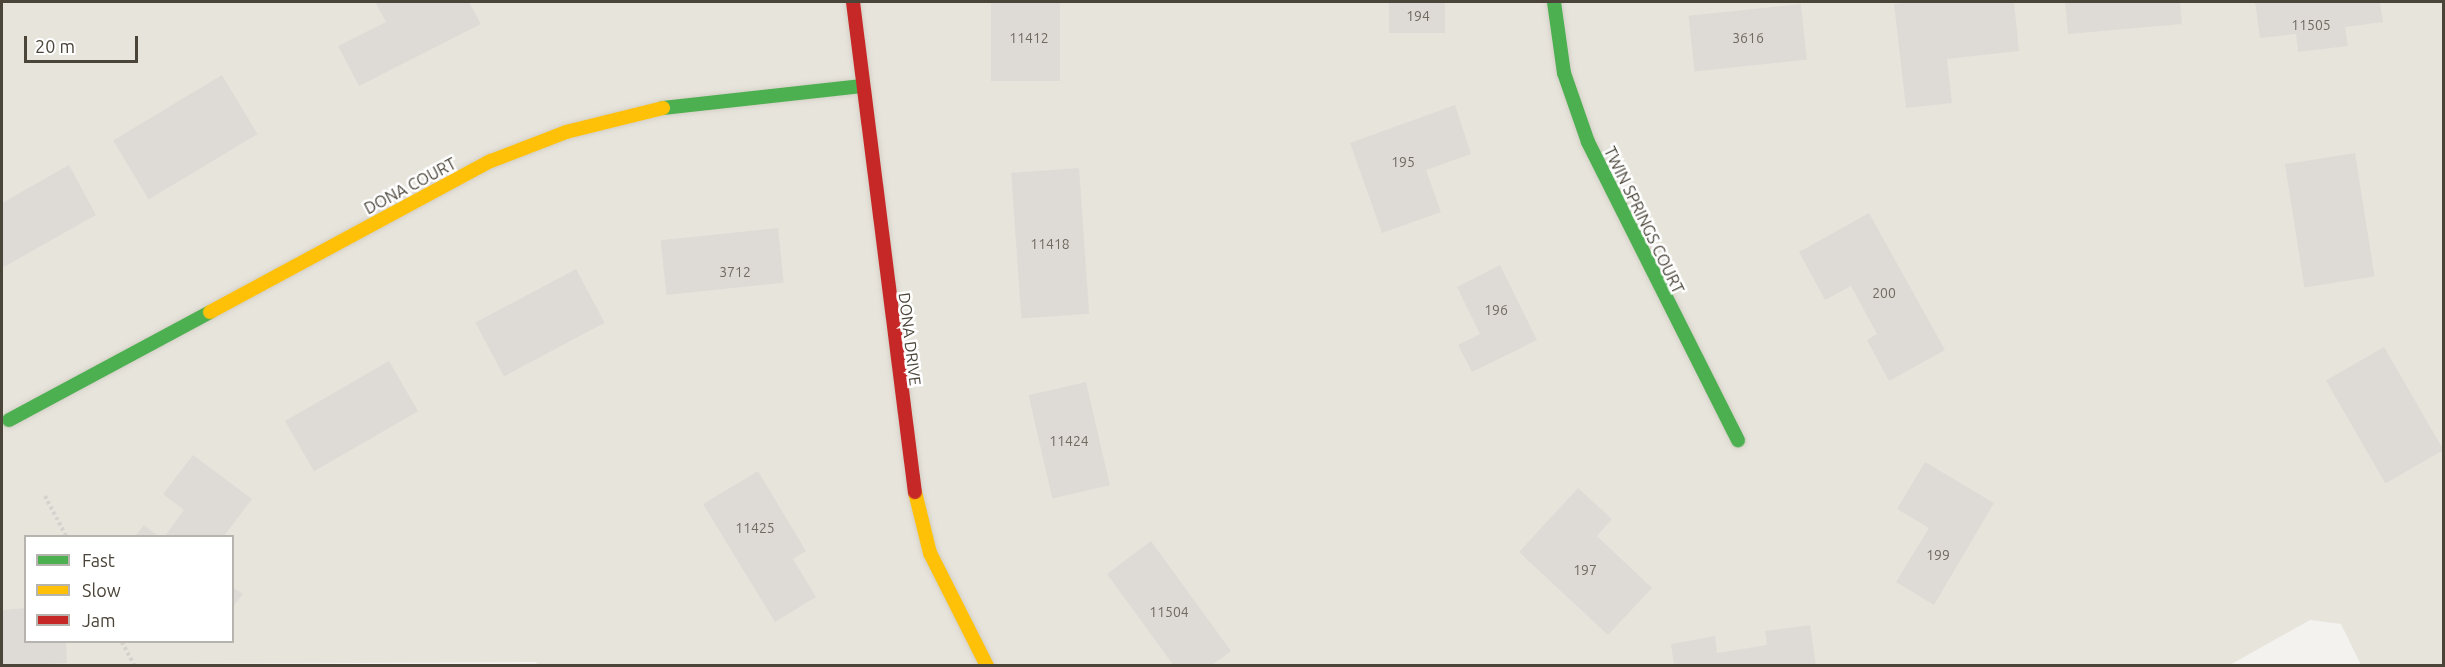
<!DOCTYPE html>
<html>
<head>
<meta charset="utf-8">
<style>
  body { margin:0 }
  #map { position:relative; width:2445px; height:667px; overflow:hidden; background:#f4f2ee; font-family:Ubuntu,sans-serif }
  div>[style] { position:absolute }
  .residential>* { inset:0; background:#e7e4dc }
  .building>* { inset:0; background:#dedbd6; transform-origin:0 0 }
  .path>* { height:4px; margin-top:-2px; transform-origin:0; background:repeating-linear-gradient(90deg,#d3d2cc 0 3px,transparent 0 6px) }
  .roads { filter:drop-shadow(0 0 2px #d3cfc5) drop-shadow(0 0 2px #d3cfc5) }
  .fast>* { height:14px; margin:-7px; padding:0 7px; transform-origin:7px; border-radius:7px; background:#4caf50 }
  .slow>* { height:14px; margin:-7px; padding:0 7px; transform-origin:7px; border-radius:7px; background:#ffc107 }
  .jam>* { height:14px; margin:-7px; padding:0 7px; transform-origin:7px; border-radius:7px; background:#c62828 }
  span { translate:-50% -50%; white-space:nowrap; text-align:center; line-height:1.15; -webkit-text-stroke:5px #fff; paint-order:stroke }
  .number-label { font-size:14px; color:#706a61 }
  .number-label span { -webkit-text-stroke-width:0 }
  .street-label { font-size:16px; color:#4b4439 }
  .frame { position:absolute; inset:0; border:3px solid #4b4439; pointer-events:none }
  .legend { position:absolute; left:24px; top:535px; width:210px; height:108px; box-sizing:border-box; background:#fff; border:2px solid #b7b4b0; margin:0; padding:8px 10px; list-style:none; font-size:18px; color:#4b4439 }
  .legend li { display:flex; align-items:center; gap:12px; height:30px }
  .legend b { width:30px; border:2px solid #b7b4b0 }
  .scale { position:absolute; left:24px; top:36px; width:114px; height:27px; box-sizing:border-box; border:3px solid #4b4439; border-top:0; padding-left:8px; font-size:18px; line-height:21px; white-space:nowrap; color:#4b4439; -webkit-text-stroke:4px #fff; paint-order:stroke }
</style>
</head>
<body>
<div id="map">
  <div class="residential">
    <i style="clip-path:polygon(evenodd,2px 2px,2443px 2px,2443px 665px,2361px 665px,2341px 624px,2310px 620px,2228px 666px,538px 666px,536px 662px,2px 665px,2px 2px,26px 536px,232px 536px,232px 642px,26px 642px,26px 536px)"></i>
  </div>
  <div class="building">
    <i style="clip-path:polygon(375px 2px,469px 2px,481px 24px,359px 86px,338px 46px,386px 22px)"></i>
    <i style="left:991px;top:2px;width:69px;height:79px"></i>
    <i style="left:1389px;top:2px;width:56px;height:31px"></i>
    <i style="clip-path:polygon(1916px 2px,2014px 2px,2019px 51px,1947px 59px,1952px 103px,1906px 108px,1894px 4px)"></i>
    <i style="clip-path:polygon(2065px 2px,2180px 2px,2182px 24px,2068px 34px)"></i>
    <i style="clip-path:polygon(2255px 2px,2380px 2px,2383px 22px,2345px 27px,2348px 46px,2298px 52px,2296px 34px,2260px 38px)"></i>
    <i style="left:1801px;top:4px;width:56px;height:113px;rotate:84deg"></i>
    <i style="left:222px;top:75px;width:69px;height:127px;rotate:59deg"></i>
    <i style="clip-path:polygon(1455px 105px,1471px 154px,1426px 170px,1441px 212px,1382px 233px,1350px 143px)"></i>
    <i style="left:2355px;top:153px;width:125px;height:71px;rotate:81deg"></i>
    <i style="clip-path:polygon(69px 165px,96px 215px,2px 268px,2px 203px)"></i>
    <i style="left:1079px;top:168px;width:146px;height:68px;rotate:86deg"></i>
    <i style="clip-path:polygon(1869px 213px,1945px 350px,1889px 381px,1867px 340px,1877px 334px,1851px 286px,1825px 300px,1799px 252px)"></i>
    <i style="left:778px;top:228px;width:55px;height:118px;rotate:84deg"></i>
    <i style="clip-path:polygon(1500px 265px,1537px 340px,1472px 372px,1458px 345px,1480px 334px,1457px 287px)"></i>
    <i style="left:576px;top:269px;width:61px;height:114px;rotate:62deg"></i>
    <i style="left:2384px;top:347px;width:119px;height:67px;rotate:60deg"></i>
    <i style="left:389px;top:361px;width:58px;height:120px;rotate:60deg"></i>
    <i style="left:1086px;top:382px;width:106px;height:59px;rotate:77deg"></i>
    <i style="clip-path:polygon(193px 455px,252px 499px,224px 536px,165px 536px,184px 510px,163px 494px)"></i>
    <i style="clip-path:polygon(1925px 462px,1994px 503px,1934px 605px,1896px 582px,1929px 528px,1897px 509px)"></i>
    <i style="clip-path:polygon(758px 471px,806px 551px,793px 559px,816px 597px,775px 622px,703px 504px)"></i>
    <i style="clip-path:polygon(1578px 488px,1612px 519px,1597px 536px,1652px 588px,1608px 635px,1519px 552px)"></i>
    <i style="clip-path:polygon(144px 525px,158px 536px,135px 536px)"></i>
    <i style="clip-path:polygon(1151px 541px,1231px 651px,1211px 666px,1174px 666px,1107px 574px)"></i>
    <i style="clip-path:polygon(232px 587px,243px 594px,232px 608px)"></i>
    <i style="clip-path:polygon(26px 608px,26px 642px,66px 642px,67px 663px,2px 666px,2px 610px)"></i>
    <i style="clip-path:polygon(1810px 625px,1816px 666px,1674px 666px,1671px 644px,1715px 636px,1717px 653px,1767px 645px,1765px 631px)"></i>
  </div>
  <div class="path">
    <i style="left:45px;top:496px;width:45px;rotate:62.3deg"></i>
    <i style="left:122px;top:642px;width:27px;rotate:62deg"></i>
  </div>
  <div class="roads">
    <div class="fast">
      <i style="left:1554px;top:2px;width:72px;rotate:82deg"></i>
      <i style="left:1564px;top:73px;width:73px;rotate:70.8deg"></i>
      <i style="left:1588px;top:142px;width:334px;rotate:63.3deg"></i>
      <i style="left:663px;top:108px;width:200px;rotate:-6.3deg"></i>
      <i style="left:9px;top:420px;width:228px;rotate:-28.2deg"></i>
    </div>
    <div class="slow">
      <i style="left:210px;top:312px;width:319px;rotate:-28.3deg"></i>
      <i style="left:491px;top:161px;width:80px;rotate:-21.1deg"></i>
      <i style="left:566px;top:132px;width:100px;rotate:-13.9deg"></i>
      <i style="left:915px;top:492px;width:63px;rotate:76.2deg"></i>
      <i style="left:930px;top:553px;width:127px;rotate:63.2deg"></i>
    </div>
    <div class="jam">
      <i style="left:853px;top:2px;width:494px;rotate:82.8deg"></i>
    </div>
  </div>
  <div class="number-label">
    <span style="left:1418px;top:16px">194</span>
    <span style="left:2311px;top:25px">11505</span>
    <span style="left:1029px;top:38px">11412</span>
    <span style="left:1748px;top:38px">3616</span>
    <span style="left:1403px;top:162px">195</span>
    <span style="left:1050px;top:244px">11418</span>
    <span style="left:735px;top:272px">3712</span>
    <span style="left:1884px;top:293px">200</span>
    <span style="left:1496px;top:310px">196</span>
    <span style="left:1069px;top:441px">11424</span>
    <span style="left:755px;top:528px">11425</span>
    <span style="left:1938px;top:555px">199</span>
    <span style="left:1585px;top:570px">197</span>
    <span style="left:1169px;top:612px">11504</span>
  </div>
  <div class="street-label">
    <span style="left:410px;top:186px;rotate:-28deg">DONA COURT</span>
    <span style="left:1644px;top:220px;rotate:64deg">TWIN SPRINGS COURT</span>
    <span style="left:910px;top:339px;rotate:83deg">DONA DRIVE</span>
  </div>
  <div class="frame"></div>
  <ul class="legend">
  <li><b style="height:8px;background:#4caf50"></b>Fast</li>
  <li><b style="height:8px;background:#ffc107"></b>Slow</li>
  <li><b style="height:8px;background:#c62828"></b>Jam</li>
  </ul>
  <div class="scale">20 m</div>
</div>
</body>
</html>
